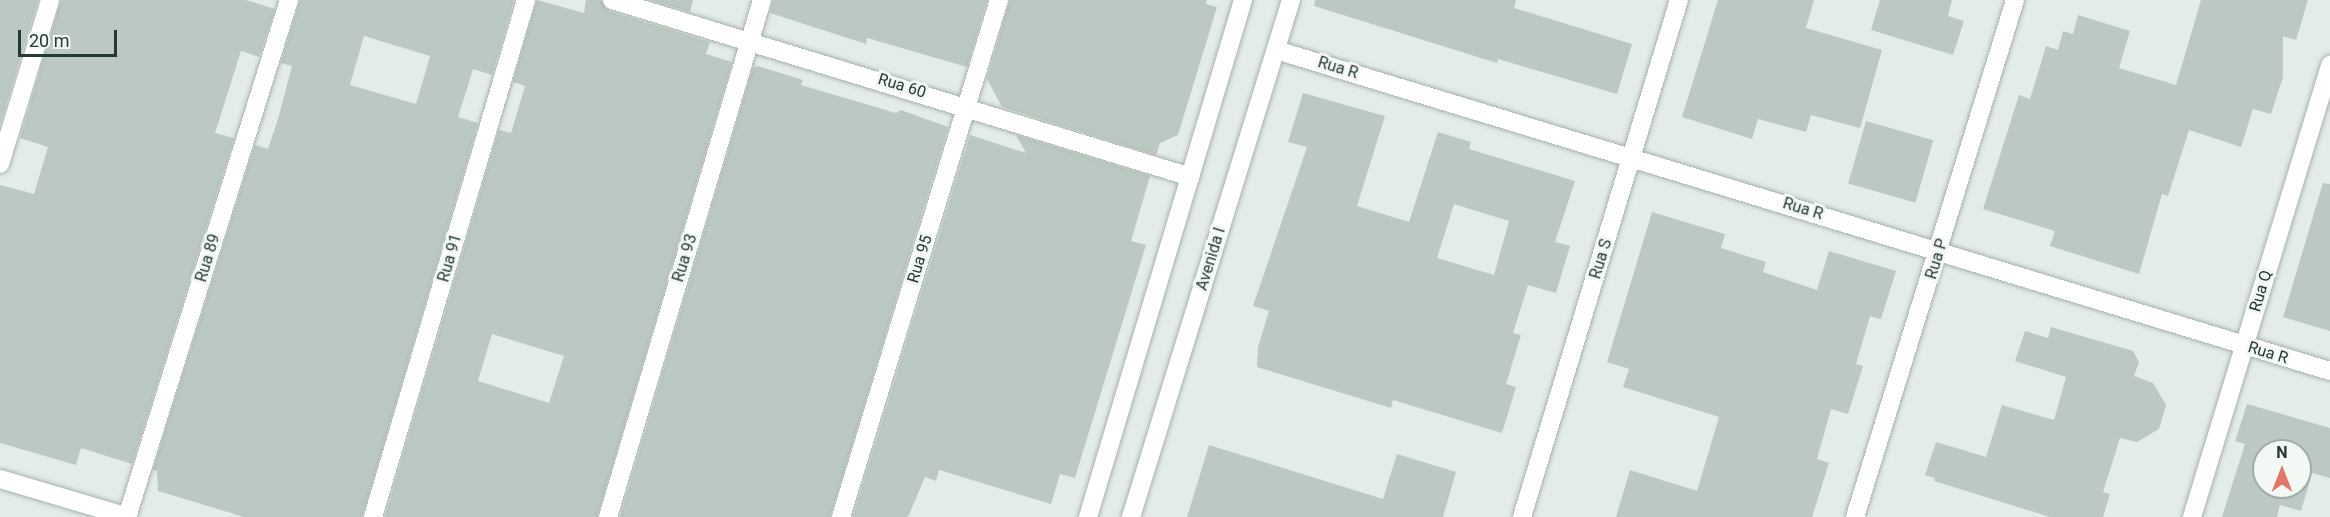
<!DOCTYPE html>
<html>
<head>
<meta charset="utf-8">
<style>
  body { margin:0 }
  #map { position:relative; width:2330px; height:517px; overflow:hidden; background:#e4ece7; font-family:Roboto,sans-serif }
  div>[style] { position:absolute }
  .building>* { inset:0; background:#bcc9c2; transform-origin:0 0 }
  .roads { filter:drop-shadow(0 0 2px #a7b3ad) drop-shadow(0 0 2px #a7b3ad) }
  .minor>* { height:18px; margin:-9px; padding:0 9px; transform-origin:9px; border-radius:9px; background:#fff }
  .tertiary>* { height:18px; margin:-9px; padding:0 9px; transform-origin:9px; border-radius:9px; background:#fff }
  span { translate:-50% -50%; white-space:nowrap; text-align:center; line-height:1.15; -webkit-text-stroke:6px #f4f8f5; paint-order:stroke }
  .street-label { font-size:16px; color:#253b32 }
  .north { position:absolute; left:2252px; top:439px; width:60px; height:60px; box-sizing:border-box; background:#f4f8f5; border:2px solid #a1aca7; border-radius:50%; rotate:0deg; font-size:16px; font-weight:700; line-height:24px; text-align:center; color:#253b32 }
  .north::after { content:''; display:block; margin:auto; width:21px; height:27px; background:#e2766b; clip-path:polygon(50% 0,100% 100%,50% 72%,0 100%) }
  .scale { position:absolute; left:18px; top:30px; width:99px; height:27px; box-sizing:border-box; border:3px solid #253b32; border-top:0; padding-left:8px; font-size:18px; line-height:21px; white-space:nowrap; color:#253b32; -webkit-text-stroke:4px #f4f8f5; paint-order:stroke }
</style>
</head>
<body>
<div id="map">
  <div class="building">
    <i style="clip-path:polygon(0 0,38px 0,0 125px)"></i>
    <i style="clip-path:polygon(61px 0,246px 0,275px 9px,259px 57px,241px 51px,215px 133px,234px 138px,132px 464px,81px 448px,76px 465px,0 443px,0 185px,34px 194px,48px 147px,20px 138px)"></i>
    <i style="clip-path:polygon(evenodd,300px 0,514px 0,492px 75px,473px 69px,458px 117px,478px 123px,362px 517px,244px 517px,158px 491px,157px 471px,153px 470px,255px 145px,268px 149px,278px 119px,292px 66px,281px 63px,300px 0,364px 36px,430px 56px,416px 104px,350px 85px,364px 36px)"></i>
    <i style="clip-path:polygon(evenodd,537px 0,584px 13px,586px 0,601px 0,609px 11px,710px 42px,706px 54px,732px 62px,597px 517px,385px 517px,499px 130px,511px 133px,525px 86px,513px 82px,537px 0,492px 334px,564px 356px,549px 403px,478px 381px,492px 334px)"></i>
    <i style="clip-path:polygon(650px 0,693px 0,690px 12px)"></i>
    <i style="clip-path:polygon(773px 0,987px 0,967px 67px,867px 38px,866px 44px,770px 13px)"></i>
    <i style="clip-path:polygon(1010px 0,1207px 0,1206px 4px,1217px 7px,1178px 135px,1160px 143px,1156px 155px,1002px 107px,987px 79px)"></i>
    <i style="clip-path:polygon(1315px 0,1516px 0,1514px 8px,1632px 44px,1617px 94px,1498px 59px,1497px 63px,1314px 6px)"></i>
    <i style="clip-path:polygon(1718px 0,1814px 0,1806px 28px,1882px 50px,1860px 128px,1811px 115px,1806px 132px,1758px 119px,1752px 139px,1682px 117px)"></i>
    <i style="clip-path:polygon(1880px 0,1952px 0,1948px 16px,1964px 21px,1953px 55px,1871px 30px)"></i>
    <i style="clip-path:polygon(2201px 0,2308px 0,2296px 40px,2283px 36px,2283px 77px,2271px 114px,2253px 109px,2241px 147px,2189px 130px,2168px 196px,2162px 194px,2139px 274px,2050px 246px,2055px 231px,1983px 209px,2019px 95px,2030px 99px,2046px 46px,2058px 50px,2063px 31px,2073px 34px,2078px 15px,2130px 31px,2119px 68px,2176px 85px)"></i>
    <i style="clip-path:polygon(758px 66px,803px 80px,801px 85px,896px 113px,901px 110px,948px 127px,830px 517px,620px 517px,753px 68px)"></i>
    <i style="clip-path:polygon(evenodd,1303px 93px,1385px 116px,1357px 206px,1409px 222px,1438px 132px,1471px 142px,1469px 149px,1575px 181px,1555px 242px,1570px 246px,1556px 293px,1528px 285px,1513px 333px,1521px 335px,1506px 384px,1516px 387px,1502px 433px,1393px 400px,1391px 408px,1257px 367px,1258px 347px,1269px 311px,1253px 306px,1307px 147px,1288px 142px,1303px 93px,1454px 204px,1509px 221px,1494px 275px,1437px 258px,1454px 204px)"></i>
    <i style="left:1866px;top:121px;width:70px;height:65px;rotate:16deg"></i>
    <i style="clip-path:polygon(970px 135px,1026px 153px,1016px 135px,1150px 176px,1131px 241px,1146px 245px,1075px 478px,1060px 474px,1051px 504px,939px 470px,936px 481px,925px 477px,908px 517px,853px 517px)"></i>
    <i style="clip-path:polygon(2323px 183px,2330px 184px,2330px 331px,2283px 317px)"></i>
    <i style="clip-path:polygon(1652px 212px,1725px 234px,1721px 248px,1766px 262px,1763px 272px,1817px 290px,1829px 251px,1896px 271px,1881px 319px,1870px 316px,1856px 364px,1863px 366px,1848px 414px,1831px 409px,1817px 459px,1829px 463px,1812px 517px,1616px 517px,1630px 470px,1697px 491px,1719px 417px,1623px 387px,1629px 369px,1607px 362px)"></i>
    <i style="clip-path:polygon(2051px 327px,2133px 351px,2139px 362px,2134px 376px,2153px 383px,2166px 405px,2159px 429px,2137px 442px,2120px 438px,2103px 492px,2110px 494px,2103px 517px,2050px 517px,1934px 481px,1935px 478px,1925px 475px,1936px 442px,1986px 457px,2002px 405px,2054px 420px,2066px 377px,2015px 361px,2025px 331px,2048px 338px)"></i>
    <i style="clip-path:polygon(evenodd,2247px 404px,2330px 428px,2330px 478px,2312px 473px,2301px 511px,2280px 505px,2277px 517px,2222px 517px,2245px 444px,2235px 441px,2247px 404px,2264px 451px,2300px 451px,2300px 487px,2264px 487px,2264px 451px)"></i>
    <i style="clip-path:polygon(1209px 445px,1383px 499px,1397px 454px,1456px 472px,1443px 517px,1187px 517px)"></i>
  </div>
  <div class="roads">
    <div class="minor">
      <i style="left:612px;top:0;width:605px;rotate:17deg"></i>
      <i style="left:1276px;top:50px;width:1102px;rotate:16.94deg"></i>
      <i style="left:0;top:164px;width:171px;rotate:-73deg"></i>
      <i style="left:127px;top:517px;width:542px;rotate:-72.6deg"></i>
      <i style="left:373px;top:517px;width:539px;rotate:-73.51deg"></i>
      <i style="left:608px;top:517px;width:539px;rotate:-73.41deg"></i>
      <i style="left:841px;top:517px;width:541px;rotate:-73.01deg"></i>
      <i style="left:1522px;top:517px;width:540px;rotate:-73.11deg"></i>
      <i style="left:1855px;top:517px;width:541px;rotate:-72.8deg"></i>
      <i style="left:2192px;top:517px;width:473px;rotate:-73deg"></i>
    </div>
    <div class="tertiary">
      <i style="left:0;top:479px;width:134px;rotate:16.5deg"></i>
      <i style="left:1088px;top:517px;width:540px;rotate:-73.31deg"></i>
      <i style="left:1131px;top:517px;width:541px;rotate:-72.8deg"></i>
    </div>
  </div>
  <div class="street-label">
    <span style="left:1338px;top:68px;rotate:17deg">Rua R</span>
    <span style="left:902px;top:86px;rotate:17deg">Rua 60</span>
    <span style="left:1803px;top:209px;rotate:17deg">Rua R</span>
    <span style="left:208px;top:258px;rotate:-73deg">Rua 89</span>
    <span style="left:450px;top:258px;rotate:-74deg">Rua 91</span>
    <span style="left:685px;top:258px;rotate:-73deg">Rua 93</span>
    <span style="left:920px;top:259px;rotate:-73deg">Rua 95</span>
    <span style="left:1211px;top:259px;rotate:-73deg">Avenida I</span>
    <span style="left:1601px;top:259px;rotate:-73deg">Rua S</span>
    <span style="left:1937px;top:259px;rotate:-73deg">Rua P</span>
    <span style="left:2261px;top:291px;rotate:-73deg">Rua Q</span>
    <span style="left:2268px;top:353px;rotate:17deg">Rua R</span>
  </div>
  <div class="north">N</div>
  <div class="scale">20 m</div>
</div>
</body>
</html>
